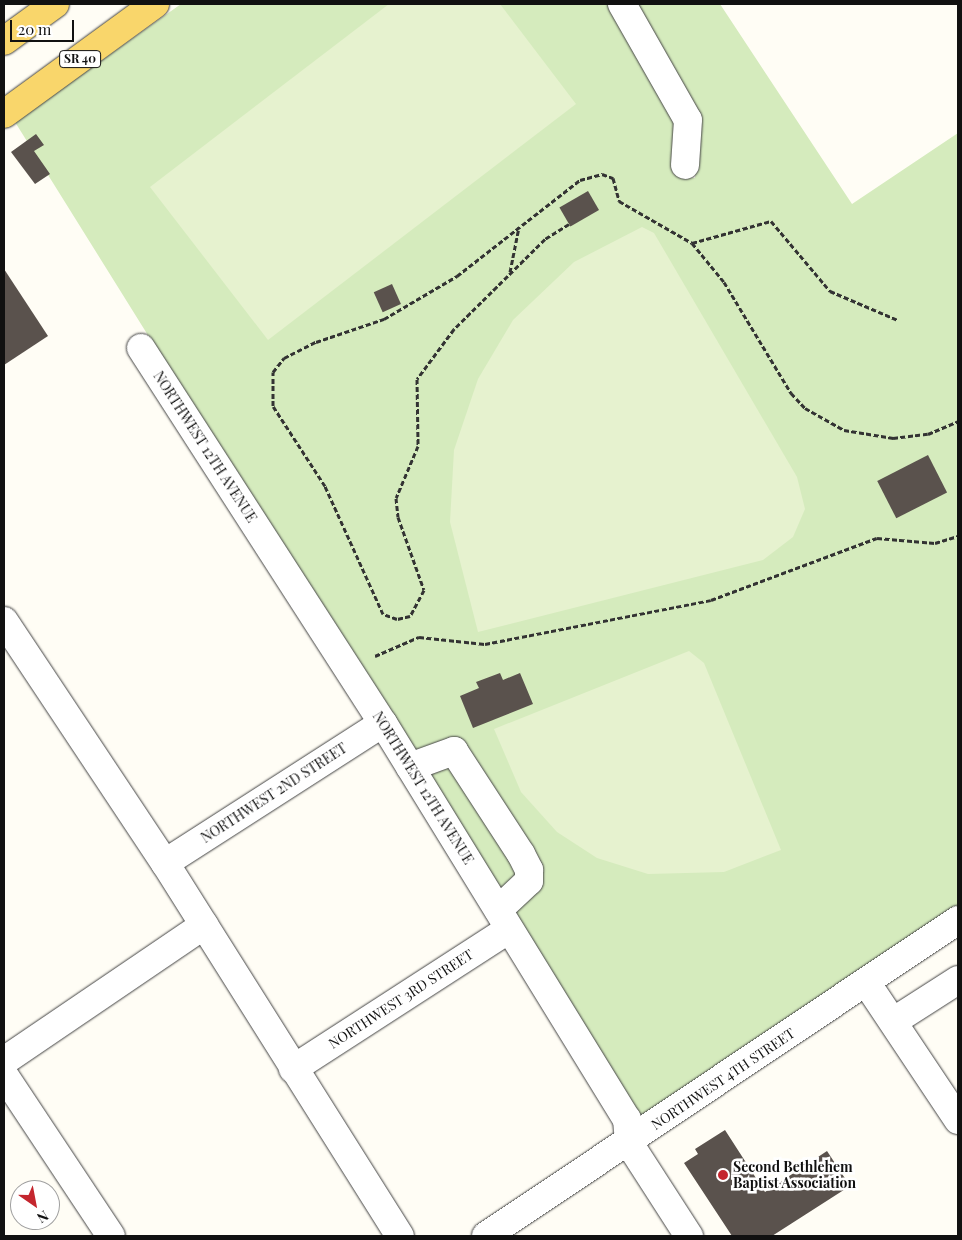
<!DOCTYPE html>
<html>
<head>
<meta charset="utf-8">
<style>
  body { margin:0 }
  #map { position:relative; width:962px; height:1240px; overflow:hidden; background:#fffdf5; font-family:"Playfair Display",serif }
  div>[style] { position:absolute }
  .green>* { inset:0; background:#d5ebbd }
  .pitch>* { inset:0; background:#e6f2cf }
  .building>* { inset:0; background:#5a524d; transform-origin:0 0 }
  .path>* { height:3px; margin-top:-1.5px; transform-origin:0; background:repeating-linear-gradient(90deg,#333 0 5px,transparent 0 7.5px) }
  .roads { filter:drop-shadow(0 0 1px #444) drop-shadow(0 0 1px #444) }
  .minor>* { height:28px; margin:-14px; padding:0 14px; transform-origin:14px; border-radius:14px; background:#fff }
  .major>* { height:28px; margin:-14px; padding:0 14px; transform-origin:14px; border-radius:14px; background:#f9d66b }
  .dots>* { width:14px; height:14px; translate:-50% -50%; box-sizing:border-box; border:2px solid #fff; border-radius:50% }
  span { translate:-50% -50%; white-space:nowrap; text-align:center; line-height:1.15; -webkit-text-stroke:5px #fff; paint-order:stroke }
  .shield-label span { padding:1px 4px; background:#fff; border:1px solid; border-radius:4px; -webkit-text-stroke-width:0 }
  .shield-label { font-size:12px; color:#111; font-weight:700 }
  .street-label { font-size:14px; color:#111 }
  .poi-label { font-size:14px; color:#111; font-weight:700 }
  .left { translate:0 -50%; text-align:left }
  .frame { position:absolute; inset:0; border:5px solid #111; pointer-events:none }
  .north { position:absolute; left:10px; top:1180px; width:50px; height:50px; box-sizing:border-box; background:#fff; border:1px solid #a0a0a0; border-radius:50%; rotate:147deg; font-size:14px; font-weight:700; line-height:20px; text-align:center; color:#111 }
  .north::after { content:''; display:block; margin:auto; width:18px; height:22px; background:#c4262e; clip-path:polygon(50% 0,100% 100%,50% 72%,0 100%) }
  .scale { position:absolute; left:10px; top:20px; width:64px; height:22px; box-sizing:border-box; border:2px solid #111; border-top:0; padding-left:6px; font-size:15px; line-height:18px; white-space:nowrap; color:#111; -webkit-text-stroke:4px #fff; paint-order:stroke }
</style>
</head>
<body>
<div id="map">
  <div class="green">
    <i style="clip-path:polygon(181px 4px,609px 4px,676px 122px,673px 174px,695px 178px,699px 123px,634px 4px,720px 4px,852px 204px,958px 133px,958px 905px,638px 1121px,15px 122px)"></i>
  </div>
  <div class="pitch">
    <i style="clip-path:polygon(389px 4px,500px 4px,576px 104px,268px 340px,150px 187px)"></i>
    <i style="clip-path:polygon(642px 227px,654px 233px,797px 477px,805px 509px,793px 537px,763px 560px,478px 632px,450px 522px,454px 450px,478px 379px,513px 320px,574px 262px)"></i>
    <i style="clip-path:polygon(689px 651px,704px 663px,781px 850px,724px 872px,648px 874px,597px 858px,557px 832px,521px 792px,494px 729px)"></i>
  </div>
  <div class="building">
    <i style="clip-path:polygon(36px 134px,44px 145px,34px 151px,50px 174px,35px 184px,11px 152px)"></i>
    <i style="left:588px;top:191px;width:22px;height:33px;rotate:60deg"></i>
    <i style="clip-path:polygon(4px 269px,48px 336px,4px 365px)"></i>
    <i style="left:392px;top:284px;width:22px;height:20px;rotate:66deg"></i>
    <i style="left:928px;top:455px;width:42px;height:57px;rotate:63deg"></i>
    <i style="clip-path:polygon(500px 673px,503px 680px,520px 673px,533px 704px,473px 728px,460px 696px,479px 688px,476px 682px)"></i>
    <i style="clip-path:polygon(725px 1130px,765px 1192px,827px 1151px,850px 1186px,772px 1236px,732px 1236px,684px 1163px,698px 1154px,695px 1149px)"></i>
  </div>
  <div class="path">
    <i style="left:569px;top:224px;width:28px;rotate:148deg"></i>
    <i style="left:545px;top:239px;width:128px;rotate:135.3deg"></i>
    <i style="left:454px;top:329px;width:62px;rotate:126.5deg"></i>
    <i style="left:417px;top:379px;width:67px;rotate:89.1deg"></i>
    <i style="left:418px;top:446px;width:56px;rotate:112.9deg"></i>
    <i style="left:396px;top:498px;width:19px;rotate:84deg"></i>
    <i style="left:398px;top:517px;width:77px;rotate:70.4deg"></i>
    <i style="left:424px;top:590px;width:30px;rotate:118deg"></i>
    <i style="left:410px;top:616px;width:13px;rotate:167deg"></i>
    <i style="left:397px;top:619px;width:15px;rotate:-160deg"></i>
    <i style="left:383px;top:614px;width:141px;rotate:-114.4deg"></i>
    <i style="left:325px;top:486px;width:95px;rotate:-123deg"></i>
    <i style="left:273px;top:406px;width:34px;rotate:-90deg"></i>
    <i style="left:273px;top:372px;width:18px;rotate:-52deg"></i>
    <i style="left:284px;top:358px;width:36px;rotate:-27deg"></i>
    <i style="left:316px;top:342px;width:72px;rotate:-18.7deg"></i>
    <i style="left:384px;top:319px;width:85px;rotate:-30.5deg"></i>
    <i style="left:457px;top:276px;width:156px;rotate:-38deg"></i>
    <i style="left:580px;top:180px;width:23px;rotate:-15deg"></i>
    <i style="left:602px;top:174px;width:12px;rotate:20deg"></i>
    <i style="left:613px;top:178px;width:24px;rotate:75deg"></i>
    <i style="left:619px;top:201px;width:84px;rotate:29.9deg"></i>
    <i style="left:692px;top:243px;width:82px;rotate:-15.6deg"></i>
    <i style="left:771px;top:221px;width:92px;rotate:49.9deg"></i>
    <i style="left:830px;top:291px;width:74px;rotate:23.1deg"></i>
    <i style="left:692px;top:243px;width:50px;rotate:50.6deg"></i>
    <i style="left:724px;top:282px;width:130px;rotate:58.9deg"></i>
    <i style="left:791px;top:393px;width:21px;rotate:47deg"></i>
    <i style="left:805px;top:408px;width:45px;rotate:29.4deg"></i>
    <i style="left:844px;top:430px;width:50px;rotate:9.3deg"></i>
    <i style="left:893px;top:438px;width:35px;rotate:-7deg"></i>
    <i style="left:928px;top:434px;width:33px;rotate:-23deg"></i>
    <i style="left:510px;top:272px;width:46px;rotate:-78.7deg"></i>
    <i style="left:375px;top:656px;width:48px;rotate:-23.4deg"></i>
    <i style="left:419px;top:637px;width:66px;rotate:6.1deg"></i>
    <i style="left:485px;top:644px;width:230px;rotate:-11deg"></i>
    <i style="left:711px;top:600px;width:177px;rotate:-20.5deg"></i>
    <i style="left:877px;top:538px;width:58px;rotate:4.9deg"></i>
    <i style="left:935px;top:543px;width:24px;rotate:-17deg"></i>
  </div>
  <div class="roads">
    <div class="minor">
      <i style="left:622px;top:4px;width:133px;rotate:60.4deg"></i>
      <i style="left:688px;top:120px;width:45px;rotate:93.8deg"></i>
      <i style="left:141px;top:348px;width:446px;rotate:57.2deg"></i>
      <i style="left:383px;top:723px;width:465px;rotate:58.4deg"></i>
      <i style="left:627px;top:1119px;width:24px;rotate:85deg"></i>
      <i style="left:629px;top:1143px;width:111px;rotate:57.2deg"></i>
      <i style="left:4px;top:621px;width:291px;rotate:56.4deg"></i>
      <i style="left:165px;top:863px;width:441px;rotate:57.8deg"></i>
      <i style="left:410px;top:767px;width:47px;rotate:-20deg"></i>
      <i style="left:454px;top:751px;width:123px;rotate:57deg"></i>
      <i style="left:521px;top:854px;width:18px;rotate:63deg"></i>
      <i style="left:529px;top:870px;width:11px;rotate:90deg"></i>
      <i style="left:529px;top:881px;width:42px;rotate:136.9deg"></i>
      <i style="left:165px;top:863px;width:259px;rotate:-32.7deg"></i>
      <i style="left:866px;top:982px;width:166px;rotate:56.3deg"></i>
      <i style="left:894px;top:1021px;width:76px;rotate:-32.6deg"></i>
      <i style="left:4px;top:1061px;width:242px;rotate:-34.2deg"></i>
      <i style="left:293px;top:1069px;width:257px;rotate:-32.9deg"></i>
      <i style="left:4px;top:1075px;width:193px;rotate:56.4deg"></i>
      <i style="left:486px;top:1236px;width:568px;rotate:-33.8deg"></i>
    </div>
    <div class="major">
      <i style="left:4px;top:41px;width:63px;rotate:-36deg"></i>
      <i style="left:4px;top:114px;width:187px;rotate:-36.1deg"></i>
    </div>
  </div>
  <div class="dots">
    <i style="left:723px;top:1175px;background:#c4262e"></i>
  </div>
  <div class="shield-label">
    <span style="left:80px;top:59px">SR 40</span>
  </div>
  <div class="street-label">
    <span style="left:205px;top:447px;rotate:57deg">NORTHWEST 12TH AVENUE</span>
    <span style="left:423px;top:788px;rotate:58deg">NORTHWEST 12TH AVENUE</span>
    <span style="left:274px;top:793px;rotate:-33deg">NORTHWEST 2ND STREET</span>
    <span style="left:401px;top:999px;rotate:-33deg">NORTHWEST 3RD STREET</span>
    <span style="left:723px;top:1079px;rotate:-34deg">NORTHWEST 4TH STREET</span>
  </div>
  <div class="poi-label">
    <span class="left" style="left:733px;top:1175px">Second Bethlehem<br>Baptist Association</span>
  </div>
  <div class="frame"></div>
  <div class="north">N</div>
  <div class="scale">20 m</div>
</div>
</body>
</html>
